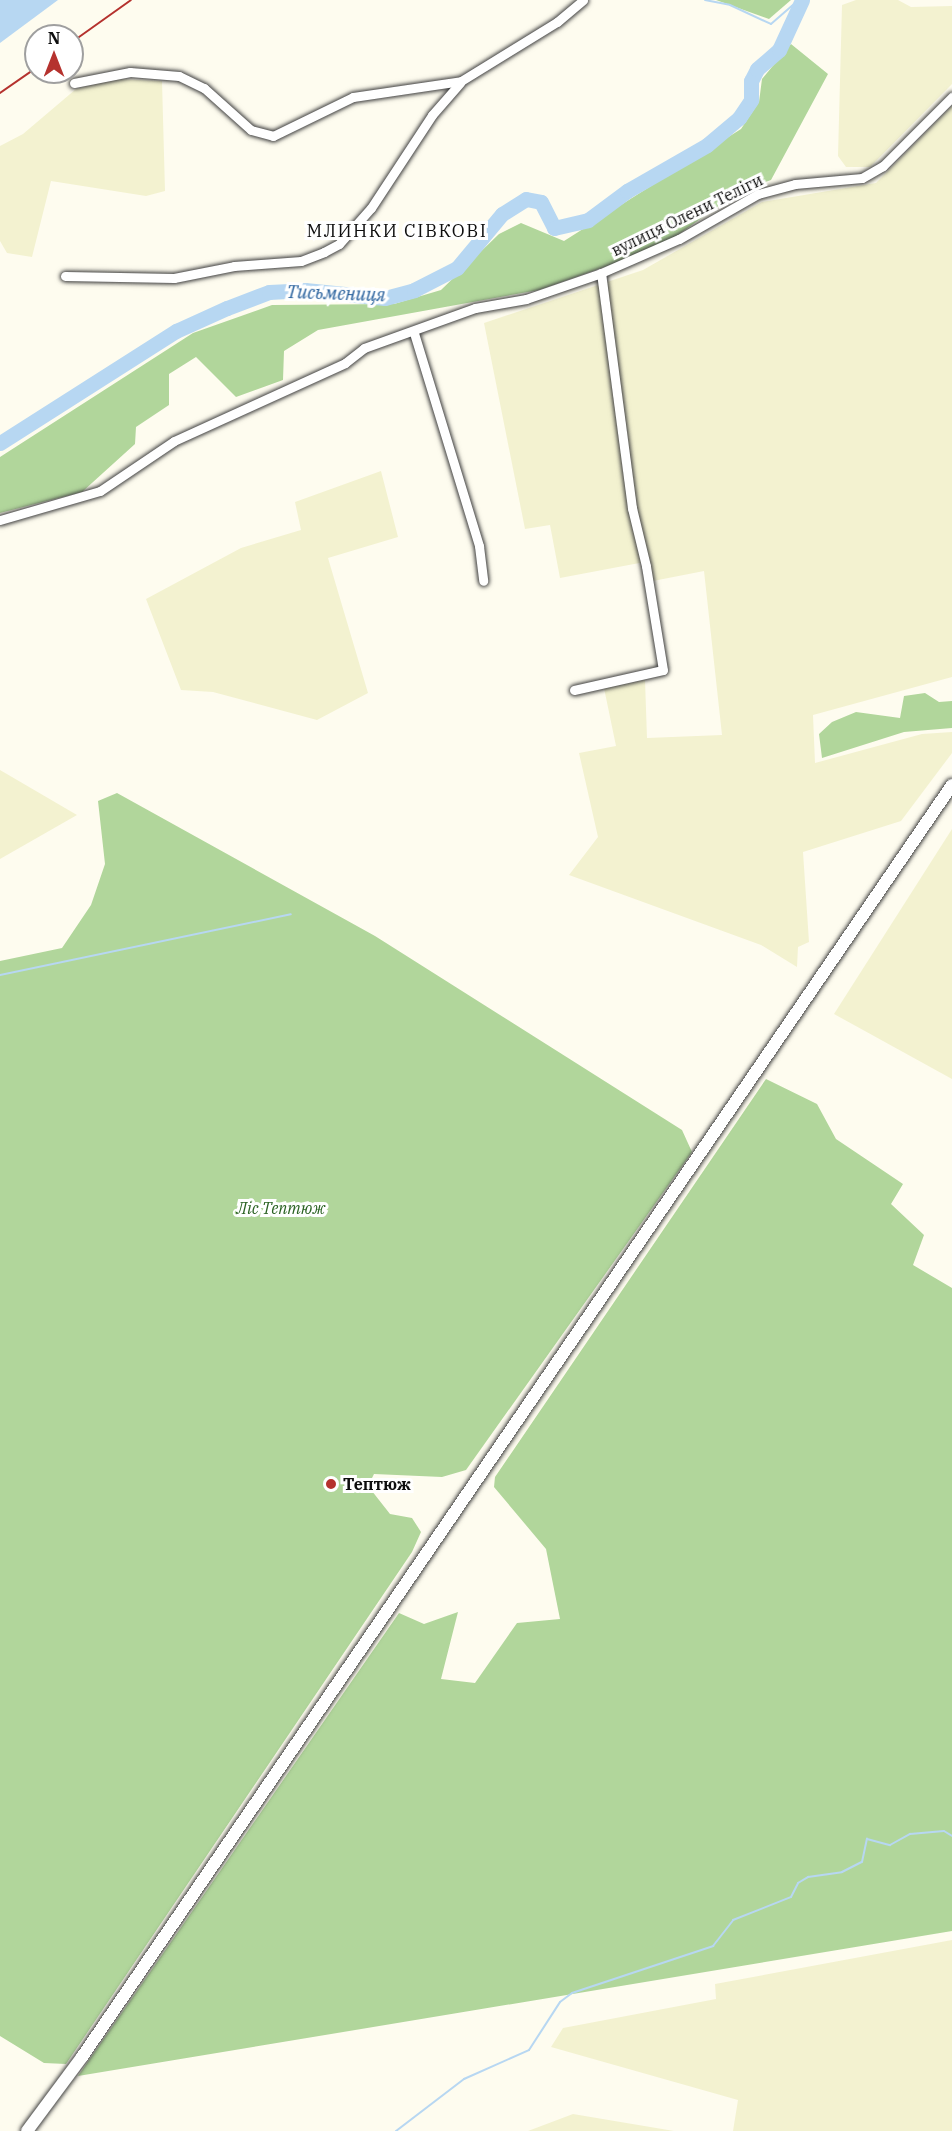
<!DOCTYPE html>
<html>
<head>
<meta charset="utf-8">
<style>
  body { margin:0 }
  #map { position:relative; width:952px; height:2131px; overflow:hidden; background:#fefcef; font-family:"IBM Plex Serif",serif }
  div>[style] { position:absolute }
  .farmland>* { inset:0; background:#f3f2d0 }
  .forest>* { inset:0; background:#b1d69b }
  .water>* { inset:0; background:#b7d7f2 }
  .stream>* { height:2px; margin:-1px; padding:0 1px; transform-origin:1px; border-radius:1px; background:#b7d7f2 }
  .river>* { height:15px; margin:-7.5px; padding:0 7.5px; transform-origin:7.5px; border-radius:7.5px; background:#b7d7f2 }
  .roads { filter:drop-shadow(0 0 2px #414141) drop-shadow(0 0 2px #414141) }
  .minor>* { height:9px; margin:-4.5px; padding:0 4.5px; transform-origin:4.5px; border-radius:4.5px; background:#fff }
  .tertiary>* { height:12px; margin:-6px; padding:0 6px; transform-origin:6px; border-radius:6px; background:#fff }
  .rail>* { height:2px; margin:-1px; padding:0 1px; transform-origin:1px; border-radius:1px; background:#b5322e }
  .dots>* { width:16px; height:16px; translate:-50% -50%; box-sizing:border-box; border:3px solid #fff; border-radius:50% }
  span { translate:-50% -50%; white-space:nowrap; text-align:center; line-height:1.15; -webkit-text-stroke:6px #fff; paint-order:stroke }
  .street-label { font-size:16px; color:#0e0e0e }
  .park-label { font-size:16px; color:#2a6222; font-style:italic }
  .poi-label { font-size:16px; color:#0e0e0e; font-weight:700 }
  .left { translate:0 -50%; text-align:left }
  .neighbourhood-label { font-size:18px; color:#0e0e0e; letter-spacing:1.5px }
  .water-label { font-size:18px; color:#1e5998; font-style:italic }
  .north { position:absolute; left:24px; top:24px; width:60px; height:60px; box-sizing:border-box; background:#fff; border:2px solid #9f9f9f; border-radius:50%; rotate:0deg; font-size:16px; font-weight:700; line-height:24px; text-align:center; color:#0e0e0e }
  .north::after { content:''; display:block; margin:auto; width:21px; height:27px; background:#b5322e; clip-path:polygon(50% 0,100% 100%,50% 72%,0 100%) }
</style>
</head>
<body>
<div id="map">
  <div class="farmland">
    <i style="clip-path:polygon(856px 0,898px 0,911px 7px,952px 6px,952px 84px,870px 167px,846px 167px,838px 156px,842px 5px)"></i>
    <i style="clip-path:polygon(115px 79px,162px 81px,165px 191px,146px 196px,51px 181px,32px 257px,7px 253px,0 241px,0 146px,23px 134px,76px 89px)"></i>
    <i style="clip-path:polygon(952px 106px,952px 677px,813px 715px,815px 763px,922px 734px,952px 732px,952px 753px,901px 821px,803px 852px,809px 942px,798px 947px,797px 967px,761px 945px,569px 875px,598px 837px,579px 753px,616px 746px,604px 688px,645px 680px,647px 738px,722px 735px,704px 571px,653px 581px,650px 561px,560px 578px,550px 525px,525px 529px,484px 323px,643px 270px,762px 202px,876px 183px)"></i>
    <i style="clip-path:polygon(381px 471px,398px 537px,328px 558px,368px 693px,317px 720px,213px 692px,181px 690px,146px 599px,241px 548px,301px 530px,295px 502px)"></i>
    <i style="clip-path:polygon(0 770px,77px 815px,0 859px)"></i>
    <i style="clip-path:polygon(952px 829px,952px 1079px,834px 1014px)"></i>
    <i style="clip-path:polygon(952px 1940px,952px 2131px,733px 2131px,738px 2100px,551px 2047px,563px 2028px,716px 1999px,715px 1984px)"></i>
    <i style="clip-path:polygon(573px 2114px,674px 2131px,528px 2131px)"></i>
  </div>
  <div class="forest">
    <i style="clip-path:polygon(716px 0,791px 0,769px 19px)"></i>
    <i style="clip-path:polygon(791px 44px,828px 74px,771px 180px,738px 192px,661px 247px,539px 290px,318px 330px,284px 351px,283px 380px,236px 397px,196px 357px,169px 374px,169px 405px,136px 427px,135px 444px,82px 492px,0 513px,0 457px,193px 333px,272px 305px,394px 304px,441px 290px,499px 234px,521px 223px,564px 241px,741px 129px,759px 102px,762px 79px)"></i>
    <i style="clip-path:polygon(925px 693px,939px 702px,952px 701px,952px 728px,904px 732px,822px 758px,819px 734px,832px 722px,856px 712px,900px 718px,904px 696px)"></i>
    <i style="clip-path:polygon(117px 793px,375px 936px,682px 1130px,692px 1152px,466px 1470px,442px 1477px,374px 1474px,368px 1486px,390px 1514px,412px 1518px,421px 1532px,412px 1552px,66px 2064px,44px 2063px,0 2036px,0 961px,62px 948px,91px 905px,105px 864px,98px 801px)"></i>
    <i style="clip-path:polygon(766px 1079px,817px 1104px,836px 1139px,903px 1184px,891px 1204px,924px 1235px,913px 1265px,952px 1288px,952px 1931px,78px 2076px,399px 1613px,424px 1624px,458px 1612px,441px 1679px,475px 1683px,517px 1623px,560px 1619px,546px 1549px,494px 1487px,495px 1477px)"></i>
  </div>
  <div class="water">
    <i style="clip-path:polygon(0 0,58px 0,0 43px)"></i>
  </div>
  <div class="stream">
    <i style="left:705px;top:0;width:25px;rotate:11deg"></i>
    <i style="left:730px;top:5px;width:45px;rotate:24.9deg"></i>
    <i style="left:771px;top:24px;width:37px;rotate:-41deg"></i>
    <i style="left:0;top:975px;width:297px;rotate:-11.8deg"></i>
    <i style="left:396px;top:2131px;width:86px;rotate:-37.4deg"></i>
    <i style="left:464px;top:2079px;width:71px;rotate:-24deg"></i>
    <i style="left:529px;top:2050px;width:57px;rotate:-57.1deg"></i>
    <i style="left:560px;top:2002px;width:15px;rotate:-37deg"></i>
    <i style="left:572px;top:1993px;width:149px;rotate:-18.4deg"></i>
    <i style="left:713px;top:1946px;width:33px;rotate:-52deg"></i>
    <i style="left:733px;top:1920px;width:62px;rotate:-21.6deg"></i>
    <i style="left:791px;top:1897px;width:16px;rotate:-63deg"></i>
    <i style="left:798px;top:1883px;width:12px;rotate:-31deg"></i>
    <i style="left:808px;top:1877px;width:34px;rotate:-8deg"></i>
    <i style="left:842px;top:1872px;width:22px;rotate:-27deg"></i>
    <i style="left:862px;top:1862px;width:24px;rotate:-78deg"></i>
    <i style="left:867px;top:1839px;width:24px;rotate:15deg"></i>
    <i style="left:890px;top:1845px;width:23px;rotate:-29deg"></i>
    <i style="left:910px;top:1834px;width:34px;rotate:-5deg"></i>
    <i style="left:944px;top:1831px;width:9px;rotate:32deg"></i>
  </div>
  <div class="river">
    <i style="left:0;top:443px;width:209px;rotate:-32.5deg"></i>
    <i style="left:176px;top:331px;width:56px;rotate:-24.3deg"></i>
    <i style="left:227px;top:308px;width:45px;rotate:-20.9deg"></i>
    <i style="left:269px;top:292px;width:36px;rotate:-3deg"></i>
    <i style="left:305px;top:290px;width:80px;rotate:5.7deg"></i>
    <i style="left:385px;top:298px;width:30px;rotate:-15deg"></i>
    <i style="left:414px;top:290px;width:48px;rotate:-27.1deg"></i>
    <i style="left:457px;top:268px;width:70px;rotate:-50.2deg"></i>
    <i style="left:502px;top:214px;width:28px;rotate:-32deg"></i>
    <i style="left:526px;top:199px;width:15px;rotate:11deg"></i>
    <i style="left:541px;top:202px;width:29px;rotate:63deg"></i>
    <i style="left:554px;top:228px;width:35px;rotate:-13deg"></i>
    <i style="left:588px;top:220px;width:49px;rotate:-36.6deg"></i>
    <i style="left:627px;top:191px;width:92px;rotate:-29.9deg"></i>
    <i style="left:707px;top:145px;width:42px;rotate:-40.2deg"></i>
    <i style="left:739px;top:118px;width:22px;rotate:-56deg"></i>
    <i style="left:751px;top:100px;width:19px;rotate:-90deg"></i>
    <i style="left:751px;top:81px;width:13px;rotate:-63deg"></i>
    <i style="left:757px;top:69px;width:29px;rotate:-41deg"></i>
    <i style="left:779px;top:50px;width:55px;rotate:-65.3deg"></i>
  </div>
  <div class="roads">
    <div class="minor">
      <i style="left:74px;top:83px;width:57px;rotate:-11.1deg"></i>
      <i style="left:130px;top:72px;width:49px;rotate:4.7deg"></i>
      <i style="left:179px;top:76px;width:28px;rotate:26deg"></i>
      <i style="left:204px;top:88px;width:63px;rotate:41.8deg"></i>
      <i style="left:251px;top:130px;width:23px;rotate:15deg"></i>
      <i style="left:273px;top:136px;width:89px;rotate:-26deg"></i>
      <i style="left:353px;top:97px;width:109px;rotate:-8.4deg"></i>
      <i style="left:461px;top:81px;width:113px;rotate:-31.6deg"></i>
      <i style="left:557px;top:22px;width:34px;rotate:-40deg"></i>
      <i style="left:65px;top:276px;width:109px;rotate:1.1deg"></i>
      <i style="left:174px;top:278px;width:61px;rotate:-11.3deg"></i>
      <i style="left:234px;top:266px;width:67px;rotate:-4.3deg"></i>
      <i style="left:301px;top:261px;width:25px;rotate:-21deg"></i>
      <i style="left:324px;top:252px;width:17px;rotate:-28deg"></i>
      <i style="left:339px;top:244px;width:48px;rotate:-48.4deg"></i>
      <i style="left:371px;top:208px;width:111px;rotate:-56.7deg"></i>
      <i style="left:432px;top:115px;width:43px;rotate:-48.8deg"></i>
      <i style="left:414px;top:333px;width:223px;rotate:73deg"></i>
      <i style="left:479px;top:546px;width:35px;rotate:83deg"></i>
      <i style="left:0;top:520px;width:104px;rotate:-16.2deg"></i>
      <i style="left:100px;top:491px;width:89px;rotate:-34deg"></i>
      <i style="left:174px;top:441px;width:188px;rotate:-24.5deg"></i>
      <i style="left:345px;top:363px;width:24px;rotate:-38deg"></i>
      <i style="left:364px;top:348px;width:118px;rotate:-19.8deg"></i>
      <i style="left:475px;top:308px;width:52px;rotate:-10deg"></i>
      <i style="left:526px;top:299px;width:79px;rotate:-19.1deg"></i>
      <i style="left:601px;top:273px;width:85px;rotate:-23.6deg"></i>
      <i style="left:679px;top:239px;width:91px;rotate:-29.7deg"></i>
      <i style="left:758px;top:194px;width:38px;rotate:-15deg"></i>
      <i style="left:795px;top:184px;width:67px;rotate:-5.1deg"></i>
      <i style="left:862px;top:178px;width:24px;rotate:-30deg"></i>
      <i style="left:883px;top:166px;width:98px;rotate:-45deg"></i>
      <i style="left:574px;top:690px;width:91px;rotate:-12.7deg"></i>
      <i style="left:663px;top:670px;width:105px;rotate:-99.3deg"></i>
      <i style="left:646px;top:566px;width:60px;rotate:-103.6deg"></i>
      <i style="left:632px;top:508px;width:237px;rotate:-97.5deg"></i>
    </div>
    <div class="tertiary">
      <i style="left:27px;top:2131px;width:92px;rotate:-53.4deg"></i>
      <i style="left:82px;top:2057px;width:1541px;rotate:-55.63deg"></i>
    </div>
  </div>
  <div class="rail">
    <i style="left:72px;top:42px;width:72px;rotate:-35.4deg"></i>
    <i style="left:0;top:93px;width:44px;rotate:-34.8deg"></i>
  </div>
  <div class="dots">
    <i style="left:331px;top:1484px;background:#b5322e"></i>
  </div>
  <div class="street-label">
    <span style="left:687px;top:215px;rotate:-26deg">вулиця Олени Теліги</span>
  </div>
  <div class="park-label">
    <span style="left:281px;top:1208px">Ліс Тептюж</span>
  </div>
  <div class="poi-label">
    <span class="left" style="left:343px;top:1484px">Тептюж</span>
  </div>
  <div class="neighbourhood-label">
    <span style="left:397px;top:231px">МЛИНКИ СІВКОВІ</span>
  </div>
  <div class="water-label">
    <span style="left:336px;top:294px;rotate:2deg">Тисьмениця</span>
  </div>
  <div class="north">N</div>
</div>
</body>
</html>
